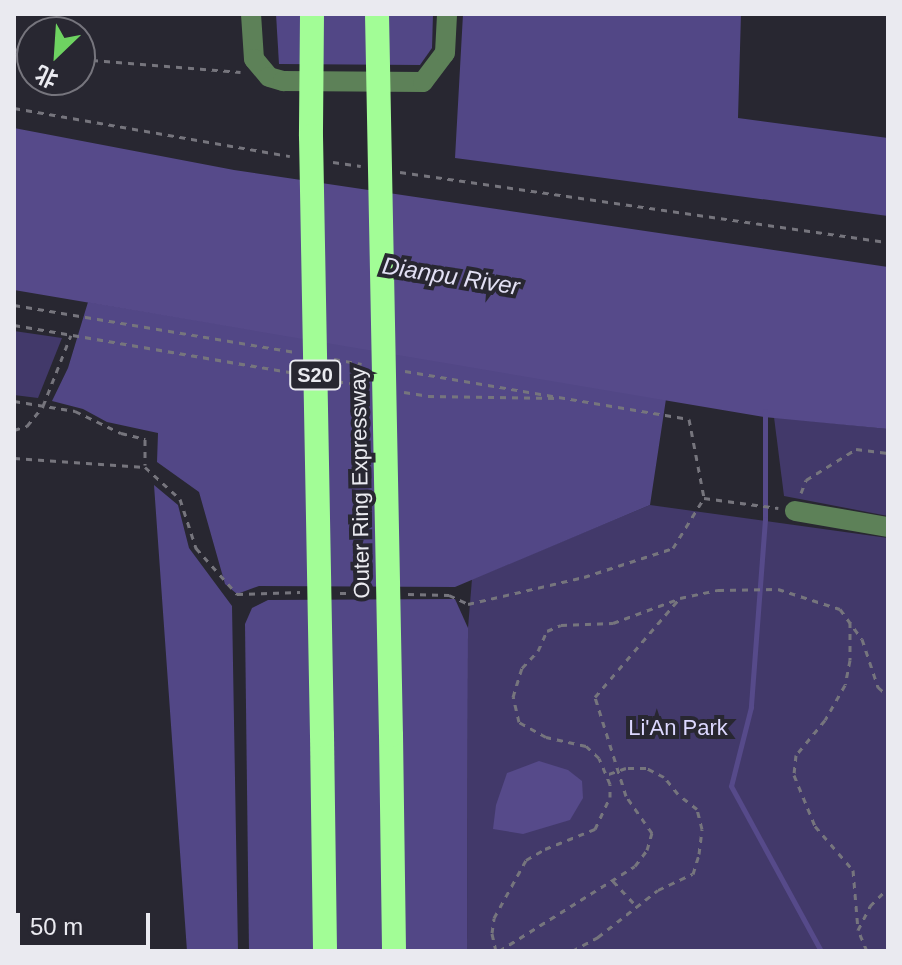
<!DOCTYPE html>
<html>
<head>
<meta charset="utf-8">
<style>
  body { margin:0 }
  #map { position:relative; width:902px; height:965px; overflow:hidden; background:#282731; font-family:Arial,"Noto Sans SC",sans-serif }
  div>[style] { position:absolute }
  .green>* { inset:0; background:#42396a }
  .forest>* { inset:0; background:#524786 }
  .water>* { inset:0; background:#564a8a }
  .stream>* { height:5px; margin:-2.5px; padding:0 2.5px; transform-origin:2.5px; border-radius:2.5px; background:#564a8a }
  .path>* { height:3px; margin-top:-1.5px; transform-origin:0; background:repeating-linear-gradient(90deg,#76757d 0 6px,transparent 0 12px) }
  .minor>* { height:20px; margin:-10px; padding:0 10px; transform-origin:10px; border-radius:10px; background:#5d8158 }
  .highway>* { height:24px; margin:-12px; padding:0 12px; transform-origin:12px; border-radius:12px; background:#a2fd96 }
  .highway-bridge>* { height:24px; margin:-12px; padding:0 12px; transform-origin:12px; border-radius:12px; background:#a2fd96 }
  span { translate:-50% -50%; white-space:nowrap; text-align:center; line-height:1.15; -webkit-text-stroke:8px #282731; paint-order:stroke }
  .shield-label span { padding:2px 6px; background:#282731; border:2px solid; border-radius:6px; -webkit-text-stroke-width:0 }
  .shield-label { font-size:20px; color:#eaeaf0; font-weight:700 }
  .street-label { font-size:22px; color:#eaeaf0 }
  .park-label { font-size:22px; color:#dcd8fe }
  .water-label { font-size:24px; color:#e2e0f4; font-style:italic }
  .frame { position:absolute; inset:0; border:16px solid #eaeaf0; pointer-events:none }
  .north { position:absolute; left:16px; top:16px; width:80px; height:80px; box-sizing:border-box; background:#282731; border:2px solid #76757d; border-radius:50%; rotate:205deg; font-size:22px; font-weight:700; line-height:32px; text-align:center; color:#eaeaf0 }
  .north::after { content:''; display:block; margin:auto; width:28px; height:36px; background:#6ed361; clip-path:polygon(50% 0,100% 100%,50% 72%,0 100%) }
  .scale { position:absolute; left:16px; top:913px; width:134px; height:36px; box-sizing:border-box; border:4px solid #eaeaf0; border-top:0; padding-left:10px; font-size:24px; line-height:28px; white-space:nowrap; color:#eaeaf0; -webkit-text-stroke:6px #282731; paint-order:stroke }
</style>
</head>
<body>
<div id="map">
  <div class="green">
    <i style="clip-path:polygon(14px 331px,62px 338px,38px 398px,14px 395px)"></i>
    <i style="clip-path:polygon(774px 417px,888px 429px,888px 516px,784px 496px)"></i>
    <i style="clip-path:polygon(650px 505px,888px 538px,888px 951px,467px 951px,468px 628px,472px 579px)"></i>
  </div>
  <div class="forest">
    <i style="clip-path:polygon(276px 14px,433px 14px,432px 48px,420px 65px,279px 64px)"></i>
    <i style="clip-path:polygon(463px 14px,741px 14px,738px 118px,888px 138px,888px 216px,455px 158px)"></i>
    <i style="clip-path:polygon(88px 302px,666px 399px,650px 505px,455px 587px,259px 586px,237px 594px,225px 584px,199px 492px,157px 462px,158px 433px,107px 422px,83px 409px,52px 401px,68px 368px)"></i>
    <i style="clip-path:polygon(154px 485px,178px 505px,189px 548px,232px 606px,238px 951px,187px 951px)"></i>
    <i style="clip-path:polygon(455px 599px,468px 628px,467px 951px,249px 951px,245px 624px,252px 608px,268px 600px)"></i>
  </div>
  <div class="water">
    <i style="clip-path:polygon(14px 128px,234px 170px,888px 267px,888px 429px,764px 417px,14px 290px)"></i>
    <i style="clip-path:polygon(539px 761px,568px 770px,582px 781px,583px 798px,570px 820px,523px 834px,493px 829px,496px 805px,507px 773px)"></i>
  </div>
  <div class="stream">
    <i style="left:765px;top:411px;width:108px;rotate:90deg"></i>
    <i style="left:765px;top:519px;width:189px;rotate:94.3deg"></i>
    <i style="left:751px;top:707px;width:81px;rotate:104.2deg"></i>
    <i style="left:731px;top:786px;width:188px;rotate:61.4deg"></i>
  </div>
  <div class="path">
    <i style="left:14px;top:49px;width:18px;rotate:13deg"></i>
    <i style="left:80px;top:59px;width:161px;rotate:4.6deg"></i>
    <i style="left:14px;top:108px;width:280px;rotate:9.9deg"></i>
    <i style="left:333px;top:162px;width:28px;rotate:8deg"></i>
    <i style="left:400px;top:172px;width:493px;rotate:8.2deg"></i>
    <i style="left:14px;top:305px;width:285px;rotate:9.5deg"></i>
    <i style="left:14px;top:325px;width:284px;rotate:9.7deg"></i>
    <i style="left:334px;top:359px;width:28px;rotate:10deg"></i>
    <i style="left:405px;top:371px;width:288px;rotate:9.6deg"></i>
    <i style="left:689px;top:419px;width:80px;rotate:79.2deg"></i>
    <i style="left:337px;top:381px;width:28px;rotate:10deg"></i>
    <i style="left:404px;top:392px;width:24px;rotate:9deg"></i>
    <i style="left:428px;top:396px;width:128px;rotate:0.9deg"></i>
    <i style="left:14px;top:401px;width:62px;rotate:9.3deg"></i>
    <i style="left:75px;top:411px;width:51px;rotate:25.6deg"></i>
    <i style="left:121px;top:433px;width:25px;rotate:14deg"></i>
    <i style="left:145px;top:439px;width:26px;rotate:90deg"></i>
    <i style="left:14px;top:430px;width:14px;rotate:-17deg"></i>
    <i style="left:27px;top:426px;width:26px;rotate:-51deg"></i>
    <i style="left:43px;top:406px;width:76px;rotate:-68.5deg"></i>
    <i style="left:14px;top:458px;width:131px;rotate:3.9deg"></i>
    <i style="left:145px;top:467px;width:47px;rotate:42.4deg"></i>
    <i style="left:180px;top:499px;width:52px;rotate:71.9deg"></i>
    <i style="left:196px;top:548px;width:62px;rotate:48.3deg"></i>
    <i style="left:237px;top:594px;width:63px;rotate:-1.8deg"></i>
    <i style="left:801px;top:493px;width:14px;rotate:-69deg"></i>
    <i style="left:806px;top:480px;width:59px;rotate:-31.8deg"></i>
    <i style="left:856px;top:449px;width:32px;rotate:7deg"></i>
    <i style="left:340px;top:593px;width:28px"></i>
    <i style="left:408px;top:594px;width:41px;rotate:1.4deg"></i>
    <i style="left:449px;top:595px;width:21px;rotate:25deg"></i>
    <i style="left:468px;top:604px;width:119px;rotate:-13.1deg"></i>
    <i style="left:584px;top:577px;width:94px;rotate:-18deg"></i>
    <i style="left:673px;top:548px;width:59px;rotate:-58.2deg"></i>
    <i style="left:704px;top:498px;width:75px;rotate:7.7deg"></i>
    <i style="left:850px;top:621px;width:39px;rotate:90deg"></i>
    <i style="left:850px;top:660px;width:25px;rotate:101deg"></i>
    <i style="left:845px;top:685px;width:40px;rotate:119.7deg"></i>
    <i style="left:825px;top:720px;width:45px;rotate:129.6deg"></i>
    <i style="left:796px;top:755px;width:20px;rotate:96deg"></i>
    <i style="left:794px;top:775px;width:55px;rotate:67.6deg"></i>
    <i style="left:815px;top:826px;width:58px;rotate:49.2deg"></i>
    <i style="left:853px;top:870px;width:60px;rotate:85.2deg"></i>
    <i style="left:613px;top:881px;width:34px;rotate:47deg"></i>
    <i style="left:496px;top:951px;width:18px;rotate:-103deg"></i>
    <i style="left:492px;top:933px;width:15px;rotate:-82deg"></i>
    <i style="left:494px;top:918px;width:66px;rotate:-61.1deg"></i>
    <i style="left:526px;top:860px;width:22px;rotate:-30deg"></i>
    <i style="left:545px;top:849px;width:54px;rotate:-21.8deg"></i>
    <i style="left:595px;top:829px;width:35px;rotate:-65deg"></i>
    <i style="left:610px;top:797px;width:13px;rotate:-90deg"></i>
    <i style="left:610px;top:784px;width:28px;rotate:-113deg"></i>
    <i style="left:599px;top:758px;width:18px;rotate:-137deg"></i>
    <i style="left:586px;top:746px;width:41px;rotate:-167.3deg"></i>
    <i style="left:546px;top:737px;width:31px;rotate:-151deg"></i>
    <i style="left:519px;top:722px;width:26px;rotate:-103deg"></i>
    <i style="left:513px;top:697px;width:30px;rotate:-73deg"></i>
    <i style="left:522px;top:668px;width:23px;rotate:-47deg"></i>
    <i style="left:538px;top:651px;width:22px;rotate:-66deg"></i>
    <i style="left:547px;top:631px;width:15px;rotate:-23deg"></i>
    <i style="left:561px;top:625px;width:52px;rotate:-2.2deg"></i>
    <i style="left:613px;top:623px;width:69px;rotate:-20.3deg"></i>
    <i style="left:499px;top:951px;width:160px;rotate:-32deg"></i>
    <i style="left:635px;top:866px;width:20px;rotate:-53deg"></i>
    <i style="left:647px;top:850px;width:18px;rotate:-74deg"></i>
    <i style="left:652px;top:833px;width:45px;rotate:-125.1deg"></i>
    <i style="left:626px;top:796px;width:104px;rotate:-107.4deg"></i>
    <i style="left:595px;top:697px;width:130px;rotate:-49.4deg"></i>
    <i style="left:680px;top:598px;width:39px;rotate:-12deg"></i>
    <i style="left:718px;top:590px;width:60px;rotate:-1deg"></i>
    <i style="left:778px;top:589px;width:65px;rotate:17.9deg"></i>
    <i style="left:840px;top:609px;width:37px;rotate:54deg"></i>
    <i style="left:862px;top:639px;width:51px;rotate:71.6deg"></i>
    <i style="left:878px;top:687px;width:13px;rotate:42deg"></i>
    <i style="left:572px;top:951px;width:30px;rotate:-28deg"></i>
    <i style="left:598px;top:937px;width:76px;rotate:-38.1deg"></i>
    <i style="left:658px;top:890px;width:38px;rotate:-25deg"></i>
    <i style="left:693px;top:874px;width:21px;rotate:-73deg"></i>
    <i style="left:699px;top:854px;width:25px;rotate:-83deg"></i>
    <i style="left:702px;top:829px;width:21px;rotate:-104deg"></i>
    <i style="left:697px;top:809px;width:24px;rotate:-142deg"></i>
    <i style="left:678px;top:794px;width:22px;rotate:-129deg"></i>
    <i style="left:664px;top:777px;width:20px;rotate:-153deg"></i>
    <i style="left:646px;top:768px;width:20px;rotate:180deg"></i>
    <i style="left:626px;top:768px;width:21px;rotate:161deg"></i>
    <i style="left:867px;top:951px;width:23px;rotate:-113deg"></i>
    <i style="left:858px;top:930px;width:27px;rotate:-63deg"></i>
    <i style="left:870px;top:906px;width:25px;rotate:-45deg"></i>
  </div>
  <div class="minor">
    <i style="left:251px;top:14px;width:45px;rotate:86.2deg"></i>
    <i style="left:254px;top:59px;width:23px;rotate:50deg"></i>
    <i style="left:269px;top:77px;width:15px;rotate:16deg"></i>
    <i style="left:283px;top:81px;width:140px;rotate:0.4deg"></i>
    <i style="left:423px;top:82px;width:36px;rotate:-53deg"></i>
    <i style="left:445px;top:53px;width:39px;rotate:-87deg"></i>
    <i style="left:795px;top:511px;width:94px;rotate:9.8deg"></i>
  </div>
  <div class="highway">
    <i style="left:322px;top:735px;width:216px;rotate:89.2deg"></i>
    <i style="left:391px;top:735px;width:216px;rotate:89.2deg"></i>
  </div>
  <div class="highway-bridge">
    <i style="left:312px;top:14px;width:122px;rotate:90.5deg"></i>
    <i style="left:311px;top:136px;width:599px;rotate:88.95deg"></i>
    <i style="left:377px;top:14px;width:721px;rotate:88.89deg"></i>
  </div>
  <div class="shield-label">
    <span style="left:315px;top:375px">S20</span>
  </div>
  <div class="street-label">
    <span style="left:360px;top:483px;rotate:-91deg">Outer Ring Expressway</span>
  </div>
  <div class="park-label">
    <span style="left:678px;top:728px">Li'An Park</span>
  </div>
  <div class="water-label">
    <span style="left:451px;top:276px;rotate:9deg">Dianpu River</span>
  </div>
  <div class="frame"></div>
  <div class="north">北</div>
  <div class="scale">50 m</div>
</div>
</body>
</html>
